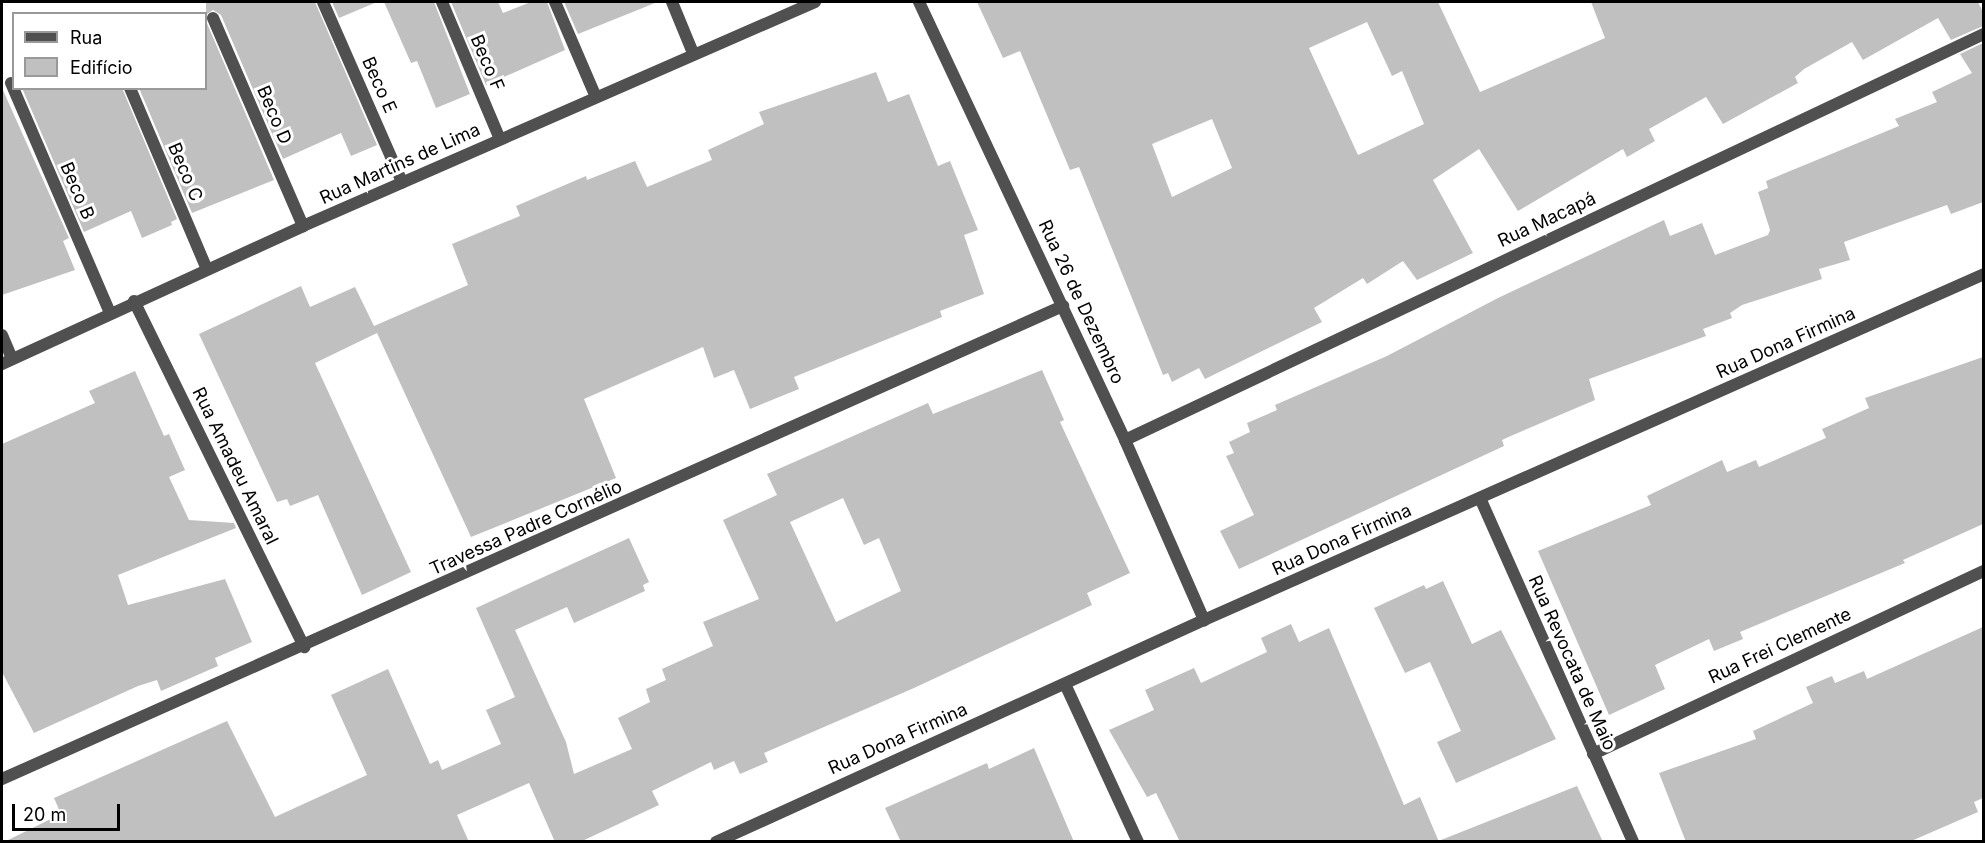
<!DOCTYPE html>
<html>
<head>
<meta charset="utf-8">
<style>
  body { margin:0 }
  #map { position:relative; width:1985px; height:843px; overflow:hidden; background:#fff; font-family:Inter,sans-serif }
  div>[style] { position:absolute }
  .building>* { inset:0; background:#c0c0c0 }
  .service>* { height:12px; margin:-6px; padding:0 6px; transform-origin:6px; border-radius:6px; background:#505050 }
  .minor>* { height:12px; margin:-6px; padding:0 6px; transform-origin:6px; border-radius:6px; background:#505050 }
  .tertiary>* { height:12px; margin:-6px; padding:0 6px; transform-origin:6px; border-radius:6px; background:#505050 }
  span { translate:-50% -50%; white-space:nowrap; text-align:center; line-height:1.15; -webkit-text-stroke:6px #fff; paint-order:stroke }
  .street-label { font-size:18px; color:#000 }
  .frame { position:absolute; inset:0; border:3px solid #000; pointer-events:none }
  .legend { position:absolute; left:12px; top:12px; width:195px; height:78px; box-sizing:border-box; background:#fff; border:2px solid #999; margin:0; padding:8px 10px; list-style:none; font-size:18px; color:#000 }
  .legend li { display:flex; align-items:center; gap:12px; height:30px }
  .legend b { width:30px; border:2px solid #999 }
  .scale { position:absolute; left:12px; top:804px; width:108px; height:27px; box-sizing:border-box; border:3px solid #000; border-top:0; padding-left:8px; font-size:18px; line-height:21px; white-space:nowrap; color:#000; -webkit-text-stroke:4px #fff; paint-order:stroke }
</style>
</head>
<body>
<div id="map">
  <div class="building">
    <i style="clip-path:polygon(206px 2px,315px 2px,377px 145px,351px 156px,341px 133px,283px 159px,221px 15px,213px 10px,206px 15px)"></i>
    <i style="clip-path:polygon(332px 2px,377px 2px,339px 18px)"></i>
    <i style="clip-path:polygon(384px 2px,434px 2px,470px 94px,436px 108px,417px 61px,411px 63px)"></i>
    <i style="clip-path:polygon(451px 2px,498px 2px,503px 13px,531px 2px,547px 2px,565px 50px,486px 85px)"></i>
    <i style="clip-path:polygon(564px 2px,654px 2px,655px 3px,578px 34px)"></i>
    <i style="clip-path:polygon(evenodd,977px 2px,1438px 2px,1480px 92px,1605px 38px,1591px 2px,1978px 2px,1983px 12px,1983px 26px,1951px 40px,1938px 18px,1863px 60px,1852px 42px,1804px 69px,1795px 77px,1798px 83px,1723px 124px,1706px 97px,1649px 129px,1655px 141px,1627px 157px,1623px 149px,1518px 211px,1479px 149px,1433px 180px,1473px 253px,1417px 280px,1403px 261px,1367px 284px,1363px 278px,1314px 308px,1322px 322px,1205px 379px,1199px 368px,1172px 382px,1168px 373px,1163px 375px,1079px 167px,1070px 170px,1020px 51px,1003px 58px,977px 2px,1367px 22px,1392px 76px,1402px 71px,1424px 124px,1358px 155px,1309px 48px,1367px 22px,977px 2px,1212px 119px,1232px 168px,1172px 197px,1152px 144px,1212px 119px)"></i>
    <i style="clip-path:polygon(206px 21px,274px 180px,192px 213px,139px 88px,206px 88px)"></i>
    <i style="clip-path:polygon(1983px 43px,1983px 202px,1951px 214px,1947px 205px,1844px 242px,1850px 260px,1819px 269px,1822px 279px,1742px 305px,1730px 313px,1732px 318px,1703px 329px,1706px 336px,1589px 379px,1595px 400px,1513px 435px,1502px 440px,1504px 446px,1239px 569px,1220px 531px,1254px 515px,1226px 456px,1234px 453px,1229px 442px,1250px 432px,1247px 423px,1277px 410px,1275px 405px,1387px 356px,1498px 298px,1664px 220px,1670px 236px,1702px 223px,1715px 255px,1768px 235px,1770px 230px,1758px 192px,1768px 188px,1766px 181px,1899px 126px,1895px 119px,1937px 102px,1932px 92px,1972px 73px,1960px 54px)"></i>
    <i style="clip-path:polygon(876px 72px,888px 102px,909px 94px,938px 166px,950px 161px,978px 230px,964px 235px,984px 294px,940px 311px,942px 317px,794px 377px,799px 389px,750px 409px,734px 370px,714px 378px,703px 347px,584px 399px,616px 478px,471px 537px,377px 333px,315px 363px,411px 572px,362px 595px,318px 495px,290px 506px,287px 499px,277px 502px,199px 334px,301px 286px,310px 307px,355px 287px,374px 326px,468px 285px,452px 244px,520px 216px,516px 206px,586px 176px,587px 180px,635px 161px,647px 187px,712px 160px,708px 150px,764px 124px,759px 112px)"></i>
    <i style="clip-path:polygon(2px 88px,69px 238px,63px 241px,75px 270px,2px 295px)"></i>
    <i style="clip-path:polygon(22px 88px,122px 88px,177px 219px,171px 222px,172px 225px,142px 238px,131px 211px,84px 232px)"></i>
    <i style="clip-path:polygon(1983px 357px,1983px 524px,1903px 560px,1905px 563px,1740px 632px,1743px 639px,1714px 651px,1709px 639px,1655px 665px,1665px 689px,1609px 715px,1538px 551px,1651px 505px,1647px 496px,1722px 460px,1727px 472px,1756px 460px,1759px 467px,1826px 438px,1822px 429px,1869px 408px,1865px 398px)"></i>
    <i style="clip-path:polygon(evenodd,1042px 370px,1064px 420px,1060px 422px,1130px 573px,1087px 593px,1092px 605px,914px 688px,764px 753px,768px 762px,740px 774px,734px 761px,714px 770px,711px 762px,652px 791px,659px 805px,580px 842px,555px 842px,529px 783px,457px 815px,469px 842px,4px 842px,61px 814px,54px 798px,227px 721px,275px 817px,367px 775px,331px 695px,388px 669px,430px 764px,438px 760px,442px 770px,501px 744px,486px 710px,515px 697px,476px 608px,629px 538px,649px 582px,643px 585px,645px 591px,574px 623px,567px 607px,515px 630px,566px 742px,574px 774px,632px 749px,618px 718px,650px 702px,646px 689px,666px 680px,662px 669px,713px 646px,703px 622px,759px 599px,723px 520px,777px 495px,767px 474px,928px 403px,933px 414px,1042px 370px,843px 498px,864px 545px,879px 538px,901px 591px,836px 622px,790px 522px,843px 498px)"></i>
    <i style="clip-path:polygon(135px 371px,164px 436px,169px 434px,185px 470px,169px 477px,189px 520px,234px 523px,236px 528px,118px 575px,128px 605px,225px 579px,252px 642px,215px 658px,218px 666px,161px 691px,157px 680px,138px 686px,34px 733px,2px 672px,2px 444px,95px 403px,89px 391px)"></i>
    <i style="clip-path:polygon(1443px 581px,1472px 644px,1501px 630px,1556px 739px,1456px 783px,1437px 742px,1461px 731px,1430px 662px,1405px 673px,1374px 608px,1424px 585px,1426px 589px)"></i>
    <i style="clip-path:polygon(1291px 624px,1299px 642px,1329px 628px,1404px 805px,1420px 797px,1439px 842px,1180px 842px,1156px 793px,1147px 797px,1109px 730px,1154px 710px,1145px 690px,1194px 668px,1201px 683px,1267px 652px,1261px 638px)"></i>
    <i style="clip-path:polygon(1983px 627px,1983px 798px,1974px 802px,1978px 812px,1909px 842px,1686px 842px,1659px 773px,1756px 739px,1753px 731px,1813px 703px,1806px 687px,1832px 676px,1835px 683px,1864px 671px,1867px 679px)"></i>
    <i style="clip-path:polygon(1034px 748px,1074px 842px,901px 842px,885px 808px,987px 763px,989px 769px)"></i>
    <i style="clip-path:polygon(1577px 786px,1603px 842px,1441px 842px,1441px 840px)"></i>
  </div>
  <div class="service">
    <i style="left:323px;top:2px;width:197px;rotate:66.3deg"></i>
    <i style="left:442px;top:2px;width:149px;rotate:67.1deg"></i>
    <i style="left:555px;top:2px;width:103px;rotate:66.7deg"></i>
    <i style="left:672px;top:2px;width:55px;rotate:67.6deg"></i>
    <i style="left:213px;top:18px;width:227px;rotate:66.6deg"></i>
    <i style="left:11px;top:83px;width:250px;rotate:66.7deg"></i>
    <i style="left:130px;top:88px;width:197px;rotate:67deg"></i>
    <i style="left:2px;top:335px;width:26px;rotate:67deg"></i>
  </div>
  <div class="minor">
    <i style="left:919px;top:2px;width:484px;rotate:64.8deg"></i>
    <i style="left:1125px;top:440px;width:197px;rotate:66.3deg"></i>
    <i style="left:134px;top:301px;width:386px;rotate:63.8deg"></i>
    <i style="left:2px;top:364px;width:331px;rotate:-24.6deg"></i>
    <i style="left:303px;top:226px;width:559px;rotate:-23.63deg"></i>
    <i style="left:1125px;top:440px;width:950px;rotate:-25.3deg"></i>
    <i style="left:1480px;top:498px;width:376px;rotate:66deg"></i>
    <i style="left:1065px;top:684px;width:174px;rotate:65.2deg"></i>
    <i style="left:1593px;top:754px;width:432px;rotate:-25.1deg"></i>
    <i style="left:2px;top:779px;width:1162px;rotate:-24.03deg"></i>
  </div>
  <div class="tertiary">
    <i style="left:716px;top:842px;width:536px;rotate:-24.46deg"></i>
    <i style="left:1204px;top:620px;width:853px;rotate:-23.92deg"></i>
  </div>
  <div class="street-label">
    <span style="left:487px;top:63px;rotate:67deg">Beco F</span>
    <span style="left:379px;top:85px;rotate:66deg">Beco E</span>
    <span style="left:274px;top:115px;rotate:67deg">Beco D</span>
    <span style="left:400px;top:164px;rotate:-24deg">Rua Martins de Lima</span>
    <span style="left:185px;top:172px;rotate:67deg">Beco C</span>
    <span style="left:77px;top:191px;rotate:67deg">Beco B</span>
    <span style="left:1547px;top:220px;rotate:-25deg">Rua Macapá</span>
    <span style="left:1081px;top:302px;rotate:65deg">Rua 26 de Dezembro</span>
    <span style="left:1786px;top:343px;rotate:-24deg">Rua Dona Firmina</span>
    <span style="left:235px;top:466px;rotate:64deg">Rua Amadeu Amaral</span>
    <span style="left:526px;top:528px;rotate:-24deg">Travessa Padre Cornélio</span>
    <span style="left:1342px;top:540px;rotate:-24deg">Rua Dona Firmina</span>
    <span style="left:1780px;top:646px;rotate:-25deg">Rua Frei Clemente</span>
    <span style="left:1572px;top:663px;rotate:66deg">Rua Revocata de Maio</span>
    <span style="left:898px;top:739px;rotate:-24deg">Rua Dona Firmina</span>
  </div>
  <div class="frame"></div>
  <ul class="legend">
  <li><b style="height:8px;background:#505050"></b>Rua</li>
  <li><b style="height:16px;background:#c0c0c0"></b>Edifício</li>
  </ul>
  <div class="scale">20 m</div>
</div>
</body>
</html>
